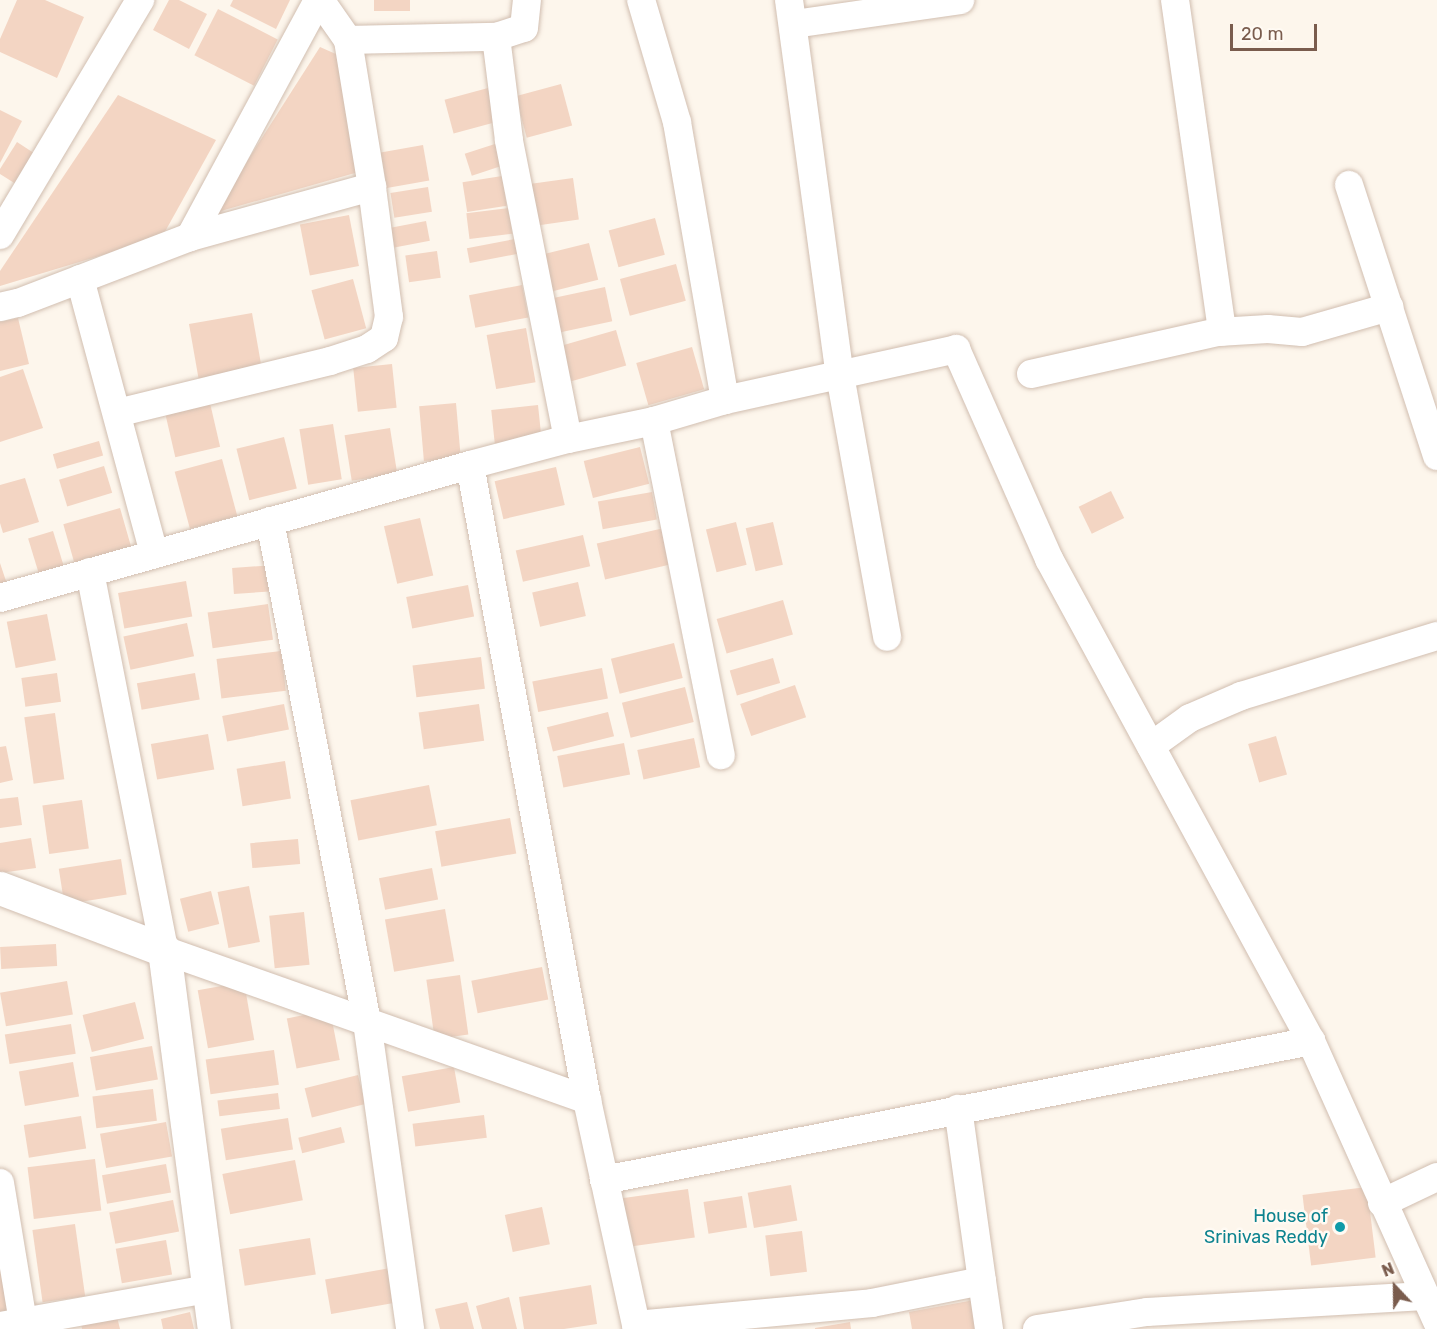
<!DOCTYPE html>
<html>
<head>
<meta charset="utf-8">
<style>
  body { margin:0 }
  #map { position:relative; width:1437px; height:1329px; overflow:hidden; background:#fdf6ec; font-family:Rubik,sans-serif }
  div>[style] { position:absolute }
  .building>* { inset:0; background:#f3d5c3; transform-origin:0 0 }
  .roads { filter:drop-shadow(0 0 2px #d1beb0) drop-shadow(0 0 2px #d1beb0) }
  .street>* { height:28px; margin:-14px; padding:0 14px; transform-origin:14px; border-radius:14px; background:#fff }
  .secondary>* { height:33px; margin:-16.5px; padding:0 16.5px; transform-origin:16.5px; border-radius:16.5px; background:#fff }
  .dots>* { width:16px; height:16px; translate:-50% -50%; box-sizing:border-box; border:3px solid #fffaf3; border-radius:50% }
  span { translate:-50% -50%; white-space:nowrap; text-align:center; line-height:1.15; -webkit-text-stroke:5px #fffaf3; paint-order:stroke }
  .culture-label { font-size:18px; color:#0d838f }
  .right { translate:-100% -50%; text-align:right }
  .north { position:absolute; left:1365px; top:1257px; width:60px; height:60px; -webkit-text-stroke:4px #fffaf3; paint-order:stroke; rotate:338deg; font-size:16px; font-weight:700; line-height:24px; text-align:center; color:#7a5c4d }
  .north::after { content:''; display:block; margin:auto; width:21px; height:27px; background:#7a5c4d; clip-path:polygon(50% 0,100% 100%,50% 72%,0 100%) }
  .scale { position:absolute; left:1230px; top:24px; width:87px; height:27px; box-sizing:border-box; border:3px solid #7a5c4d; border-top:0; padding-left:8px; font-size:18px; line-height:21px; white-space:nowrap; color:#7a5c4d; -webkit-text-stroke:4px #fffaf3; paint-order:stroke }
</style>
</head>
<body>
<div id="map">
  <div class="building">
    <i style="clip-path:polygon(17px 0,45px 0,84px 17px,57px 78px,0 52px,0 39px)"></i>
    <i style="clip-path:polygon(169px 0,179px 0,207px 14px,189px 49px,153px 30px)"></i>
    <i style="clip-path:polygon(233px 0,290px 0,276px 29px,230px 6px)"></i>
    <i style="left:374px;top:0;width:36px;height:11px"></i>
    <i style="left:218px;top:9px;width:67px;height:52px;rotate:27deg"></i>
    <i style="clip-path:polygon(320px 47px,338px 55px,362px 171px,214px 213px)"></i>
    <i style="left:561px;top:84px;width:43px;height:47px;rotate:75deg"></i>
    <i style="left:488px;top:88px;width:35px;height:45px;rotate:75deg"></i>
    <i style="clip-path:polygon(118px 95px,216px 140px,162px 237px,0 286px,0 271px)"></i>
    <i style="clip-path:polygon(0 110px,22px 121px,0 163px)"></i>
    <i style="clip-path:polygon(17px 142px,46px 161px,27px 191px,0 174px,0 169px)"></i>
    <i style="left:498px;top:143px;width:23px;height:35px;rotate:72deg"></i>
    <i style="left:423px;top:145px;width:36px;height:43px;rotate:80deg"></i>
    <i style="left:502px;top:176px;width:30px;height:40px;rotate:81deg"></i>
    <i style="left:573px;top:178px;width:42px;height:42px;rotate:82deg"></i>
    <i style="left:428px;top:187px;width:25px;height:38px;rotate:81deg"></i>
    <i style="left:509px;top:208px;width:26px;height:43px;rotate:83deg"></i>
    <i style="left:349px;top:215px;width:52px;height:50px;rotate:79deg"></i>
    <i style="left:655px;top:218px;width:38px;height:48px;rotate:75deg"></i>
    <i style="left:426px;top:221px;width:20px;height:36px;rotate:79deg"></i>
    <i style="left:515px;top:239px;width:15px;height:49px;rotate:79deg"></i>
    <i style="left:589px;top:243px;width:38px;height:47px;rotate:76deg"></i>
    <i style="left:437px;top:251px;width:27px;height:32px;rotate:82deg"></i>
    <i style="left:676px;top:264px;width:38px;height:58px;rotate:75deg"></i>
    <i style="left:353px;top:279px;width:51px;height:43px;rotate:75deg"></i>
    <i style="left:522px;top:285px;width:33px;height:54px;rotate:79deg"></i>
    <i style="left:605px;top:287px;width:35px;height:54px;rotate:78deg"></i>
    <i style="left:252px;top:313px;width:59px;height:64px;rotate:80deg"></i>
    <i style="clip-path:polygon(18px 318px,29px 364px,0 371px,0 322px)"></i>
    <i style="left:526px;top:328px;width:55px;height:40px;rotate:80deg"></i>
    <i style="left:616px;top:330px;width:37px;height:57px;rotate:74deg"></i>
    <i style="left:692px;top:347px;width:44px;height:58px;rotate:74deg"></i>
    <i style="left:392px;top:364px;width:44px;height:39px;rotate:84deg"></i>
    <i style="clip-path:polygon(23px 369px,43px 428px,0 442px,0 377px)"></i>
    <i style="left:210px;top:403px;width:45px;height:46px;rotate:77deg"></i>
    <i style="left:456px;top:403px;width:55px;height:37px;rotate:85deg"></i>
    <i style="left:538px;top:405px;width:38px;height:47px;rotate:84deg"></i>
    <i style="left:333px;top:424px;width:56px;height:34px;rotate:81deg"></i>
    <i style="left:390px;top:428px;width:46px;height:46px;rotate:81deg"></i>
    <i style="left:284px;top:437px;width:53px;height:49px;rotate:76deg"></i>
    <i style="left:99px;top:441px;width:15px;height:48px;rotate:74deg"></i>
    <i style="left:640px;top:447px;width:38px;height:58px;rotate:76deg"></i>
    <i style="left:222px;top:459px;width:59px;height:49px;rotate:75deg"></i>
    <i style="left:104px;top:466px;width:28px;height:47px;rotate:73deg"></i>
    <i style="left:556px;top:467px;width:39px;height:63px;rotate:77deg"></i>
    <i style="clip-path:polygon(25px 478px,39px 522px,3px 533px,0 523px,0 485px)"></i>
    <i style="left:1111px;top:491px;width:30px;height:36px;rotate:64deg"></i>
    <i style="left:652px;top:492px;width:28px;height:55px;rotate:80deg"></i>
    <i style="left:120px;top:508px;width:40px;height:59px;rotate:74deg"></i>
    <i style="left:420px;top:518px;width:59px;height:37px;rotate:77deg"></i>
    <i style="left:736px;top:522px;width:44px;height:31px;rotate:76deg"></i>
    <i style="left:773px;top:522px;width:44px;height:28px;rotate:77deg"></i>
    <i style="left:664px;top:528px;width:37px;height:69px;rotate:77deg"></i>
    <i style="left:53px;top:531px;width:38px;height:26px;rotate:73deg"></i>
    <i style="left:583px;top:535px;width:32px;height:69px;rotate:77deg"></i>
    <i style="clip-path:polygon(0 563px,7px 584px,0 587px)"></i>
    <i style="left:275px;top:565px;width:26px;height:43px;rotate:86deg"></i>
    <i style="left:186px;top:581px;width:36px;height:69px;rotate:80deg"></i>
    <i style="left:578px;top:582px;width:35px;height:47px;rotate:77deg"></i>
    <i style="left:468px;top:585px;width:32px;height:63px;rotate:79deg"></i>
    <i style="left:783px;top:600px;width:36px;height:69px;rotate:74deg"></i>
    <i style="left:268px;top:604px;width:36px;height:61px;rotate:82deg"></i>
    <i style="left:47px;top:614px;width:47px;height:41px;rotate:79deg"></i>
    <i style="left:187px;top:623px;width:34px;height:65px;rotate:78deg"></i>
    <i style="left:674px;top:643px;width:36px;height:65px;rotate:76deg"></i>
    <i style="left:281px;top:651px;width:40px;height:65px;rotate:83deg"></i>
    <i style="left:481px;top:657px;width:32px;height:69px;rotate:83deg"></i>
    <i style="left:773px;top:658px;width:26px;height:45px;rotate:74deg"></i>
    <i style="left:602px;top:668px;width:31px;height:71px;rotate:79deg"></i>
    <i style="left:57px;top:673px;width:29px;height:36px;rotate:82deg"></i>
    <i style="left:195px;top:673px;width:27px;height:59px;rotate:80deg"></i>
    <i style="left:795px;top:685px;width:34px;height:58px;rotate:71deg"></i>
    <i style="left:685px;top:687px;width:36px;height:65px;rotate:76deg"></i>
    <i style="left:284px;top:704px;width:26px;height:63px;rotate:79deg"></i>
    <i style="left:479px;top:704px;width:37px;height:61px;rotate:82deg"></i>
    <i style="left:608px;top:712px;width:25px;height:63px;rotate:76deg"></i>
    <i style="left:55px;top:713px;width:67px;height:31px;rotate:82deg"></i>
    <i style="left:208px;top:734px;width:36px;height:58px;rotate:80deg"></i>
    <i style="left:1276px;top:736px;width:40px;height:29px;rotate:74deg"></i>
    <i style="left:694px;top:738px;width:30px;height:58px;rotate:78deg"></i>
    <i style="left:624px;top:743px;width:32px;height:68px;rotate:79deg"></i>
    <i style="clip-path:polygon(6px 746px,13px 780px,0 783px,0 747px)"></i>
    <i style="left:285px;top:761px;width:38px;height:49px;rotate:81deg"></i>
    <i style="left:429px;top:785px;width:41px;height:80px;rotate:79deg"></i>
    <i style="clip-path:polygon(18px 797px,22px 825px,0 828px,0 799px)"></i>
    <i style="left:82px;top:800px;width:49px;height:40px;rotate:82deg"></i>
    <i style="left:510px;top:818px;width:36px;height:76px;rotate:80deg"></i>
    <i style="clip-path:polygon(31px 838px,36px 868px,0 873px,0 843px)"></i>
    <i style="left:298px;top:839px;width:25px;height:48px;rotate:85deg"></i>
    <i style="left:121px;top:859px;width:36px;height:63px;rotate:81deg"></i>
    <i style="left:432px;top:868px;width:32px;height:54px;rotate:79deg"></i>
    <i style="left:249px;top:886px;width:57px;height:32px;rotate:79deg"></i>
    <i style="left:211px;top:891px;width:34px;height:32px;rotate:76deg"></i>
    <i style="left:445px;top:909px;width:53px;height:61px;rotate:80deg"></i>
    <i style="left:304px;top:912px;width:53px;height:35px;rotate:84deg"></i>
    <i style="left:56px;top:944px;width:22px;height:56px;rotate:87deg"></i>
    <i style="left:542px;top:967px;width:33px;height:72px;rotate:79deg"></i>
    <i style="left:460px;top:975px;width:60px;height:34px;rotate:82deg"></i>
    <i style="left:67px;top:981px;width:34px;height:68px;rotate:80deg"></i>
    <i style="left:244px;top:982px;width:59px;height:47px;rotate:80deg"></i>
    <i style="left:135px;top:1002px;width:38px;height:54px;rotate:76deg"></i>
    <i style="left:330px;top:1010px;width:51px;height:44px;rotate:79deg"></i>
    <i style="left:71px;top:1024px;width:30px;height:67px;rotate:81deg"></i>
    <i style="left:152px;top:1046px;width:34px;height:63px;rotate:80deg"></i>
    <i style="left:274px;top:1050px;width:35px;height:69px;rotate:82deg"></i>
    <i style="left:73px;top:1062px;width:35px;height:55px;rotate:80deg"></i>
    <i style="left:454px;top:1067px;width:36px;height:53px;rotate:80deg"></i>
    <i style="left:358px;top:1075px;width:30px;height:55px;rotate:76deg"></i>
    <i style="left:153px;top:1089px;width:32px;height:61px;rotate:83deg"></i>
    <i style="left:278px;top:1093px;width:16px;height:61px;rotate:83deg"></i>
    <i style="left:484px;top:1115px;width:23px;height:72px;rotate:83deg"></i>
    <i style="left:81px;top:1116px;width:33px;height:58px;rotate:81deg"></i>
    <i style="left:288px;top:1118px;width:32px;height:68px;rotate:81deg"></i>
    <i style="left:166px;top:1122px;width:35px;height:67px;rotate:80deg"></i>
    <i style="left:341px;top:1127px;width:16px;height:44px;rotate:76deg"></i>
    <i style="left:95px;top:1159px;width:52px;height:68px;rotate:83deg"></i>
    <i style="left:295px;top:1160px;width:41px;height:74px;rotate:79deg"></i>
    <i style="left:166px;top:1164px;width:29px;height:65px;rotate:80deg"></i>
    <i style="left:791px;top:1185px;width:36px;height:44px;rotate:80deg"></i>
    <i style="left:1367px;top:1187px;width:71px;height:65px;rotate:83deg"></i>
    <i style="left:688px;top:1189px;width:49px;height:72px;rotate:82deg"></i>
    <i style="left:742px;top:1196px;width:32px;height:39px;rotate:81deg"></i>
    <i style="left:173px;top:1200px;width:32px;height:65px;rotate:79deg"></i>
    <i style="left:542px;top:1207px;width:38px;height:38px;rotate:78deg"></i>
    <i style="left:75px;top:1224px;width:73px;height:43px;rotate:82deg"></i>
    <i style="left:802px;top:1231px;width:41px;height:37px;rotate:83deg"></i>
    <i style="left:310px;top:1238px;width:37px;height:72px;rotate:81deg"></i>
    <i style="left:166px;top:1240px;width:35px;height:51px;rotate:80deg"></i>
    <i style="clip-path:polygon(0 1261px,16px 1309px,0 1312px)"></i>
    <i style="left:396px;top:1267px;width:35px;height:72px;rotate:80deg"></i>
    <i style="clip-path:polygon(591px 1285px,597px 1324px,564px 1329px,524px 1329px,519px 1297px)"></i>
    <i style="clip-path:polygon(509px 1297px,517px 1329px,482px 1329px,476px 1306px)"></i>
    <i style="clip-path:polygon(974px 1300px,980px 1329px,912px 1329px,909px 1312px)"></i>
    <i style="clip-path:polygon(467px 1302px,474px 1329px,440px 1329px,435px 1309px)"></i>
    <i style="clip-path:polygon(190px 1312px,194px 1329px,163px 1329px,161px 1319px)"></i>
    <i style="clip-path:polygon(116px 1313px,120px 1329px,82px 1329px,81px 1321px)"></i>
    <i style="clip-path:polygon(850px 1322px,851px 1329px,815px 1329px,815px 1328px)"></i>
  </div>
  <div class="roads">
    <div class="street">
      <i style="left:789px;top:0;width:378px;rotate:82.3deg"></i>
      <i style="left:840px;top:375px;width:266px;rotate:79.8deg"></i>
      <i style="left:1175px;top:0;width:335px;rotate:81.9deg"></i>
      <i style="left:794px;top:24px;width:168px;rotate:-8.2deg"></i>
      <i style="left:348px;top:40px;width:148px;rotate:-1.2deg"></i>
      <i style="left:1349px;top:185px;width:285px;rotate:72deg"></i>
      <i style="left:0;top:235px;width:274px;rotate:-59.2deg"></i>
      <i style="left:190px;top:237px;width:189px;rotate:-15.4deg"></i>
      <i style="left:372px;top:187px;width:149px;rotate:-99.3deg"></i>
      <i style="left:348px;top:40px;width:49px;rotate:-125deg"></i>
      <i style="left:80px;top:279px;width:285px;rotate:74.9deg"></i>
      <i style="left:0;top:307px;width:18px;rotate:-13deg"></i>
      <i style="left:18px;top:303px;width:184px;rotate:-21deg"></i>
      <i style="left:190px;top:237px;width:269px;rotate:-61.6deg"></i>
      <i style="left:1031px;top:374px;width:192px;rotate:-12.7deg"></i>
      <i style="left:1218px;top:332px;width:50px;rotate:-3.4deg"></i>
      <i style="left:1268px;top:329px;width:34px;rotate:5deg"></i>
      <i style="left:1302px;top:332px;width:91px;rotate:-16deg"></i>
      <i style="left:725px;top:400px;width:237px;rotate:-12.4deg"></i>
      <i style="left:956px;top:349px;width:230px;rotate:66.1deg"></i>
      <i style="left:1049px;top:559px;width:549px;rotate:61.47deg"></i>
      <i style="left:1311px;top:1041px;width:308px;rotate:65.8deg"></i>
      <i style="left:117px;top:413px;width:219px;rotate:-13.7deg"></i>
      <i style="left:330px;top:361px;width:39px;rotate:-18deg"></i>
      <i style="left:367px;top:349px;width:20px;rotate:-33deg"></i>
      <i style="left:384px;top:338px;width:22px;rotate:-77deg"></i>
      <i style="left:389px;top:317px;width:131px;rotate:-97.5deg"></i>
      <i style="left:654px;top:421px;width:341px;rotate:78.7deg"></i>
      <i style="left:568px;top:439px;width:88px;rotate:-11.8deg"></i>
      <i style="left:654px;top:421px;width:74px;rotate:-16.5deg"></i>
      <i style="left:725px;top:400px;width:282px;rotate:-99.8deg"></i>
      <i style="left:677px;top:122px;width:127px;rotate:-106.4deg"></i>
      <i style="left:470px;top:465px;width:101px;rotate:-14.9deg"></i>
      <i style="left:568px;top:439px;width:305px;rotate:-101.2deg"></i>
      <i style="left:509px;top:140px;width:104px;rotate:-97.2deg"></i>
      <i style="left:496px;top:37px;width:29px;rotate:-18deg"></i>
      <i style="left:524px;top:28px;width:28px;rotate:-84deg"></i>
      <i style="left:270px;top:521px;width:510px;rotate:79.04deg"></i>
      <i style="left:367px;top:1022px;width:310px;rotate:82deg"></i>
      <i style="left:90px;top:572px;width:385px;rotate:78.9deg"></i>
      <i style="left:164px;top:950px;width:449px;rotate:19.5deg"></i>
      <i style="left:587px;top:1100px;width:230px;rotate:77.7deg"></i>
      <i style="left:636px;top:1325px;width:237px;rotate:-5.3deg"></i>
      <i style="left:872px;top:1303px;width:112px;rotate:-11.3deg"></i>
      <i style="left:982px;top:1281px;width:174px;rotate:-97.9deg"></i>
      <i style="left:0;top:598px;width:488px;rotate:-15.8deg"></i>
      <i style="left:470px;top:465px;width:646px;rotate:79.56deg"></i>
      <i style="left:1151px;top:746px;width:48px;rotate:-35.7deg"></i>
      <i style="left:1190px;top:718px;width:56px;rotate:-23.3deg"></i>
      <i style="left:1241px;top:696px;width:205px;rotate:-17deg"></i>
      <i style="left:604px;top:1180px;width:721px;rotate:-11.12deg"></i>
      <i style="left:0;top:1183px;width:141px;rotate:80.6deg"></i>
      <i style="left:1382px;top:1203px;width:61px;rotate:-25.3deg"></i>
      <i style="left:982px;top:1281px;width:49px;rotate:81.7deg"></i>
      <i style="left:0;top:1326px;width:211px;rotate:-10.1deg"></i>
      <i style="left:1037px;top:1329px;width:111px;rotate:-8.8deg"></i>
      <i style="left:1147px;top:1312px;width:278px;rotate:-3.3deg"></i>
    </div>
    <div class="secondary">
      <i style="left:0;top:888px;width:175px;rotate:20.7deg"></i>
      <i style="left:164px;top:950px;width:382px;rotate:82.5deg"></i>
    </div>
  </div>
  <div class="dots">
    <i style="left:1340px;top:1227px;background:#0f9aa8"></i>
  </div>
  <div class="culture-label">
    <span class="right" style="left:1328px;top:1227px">House of<br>Srinivas Reddy</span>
  </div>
  <div class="north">N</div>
  <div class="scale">20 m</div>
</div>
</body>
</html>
